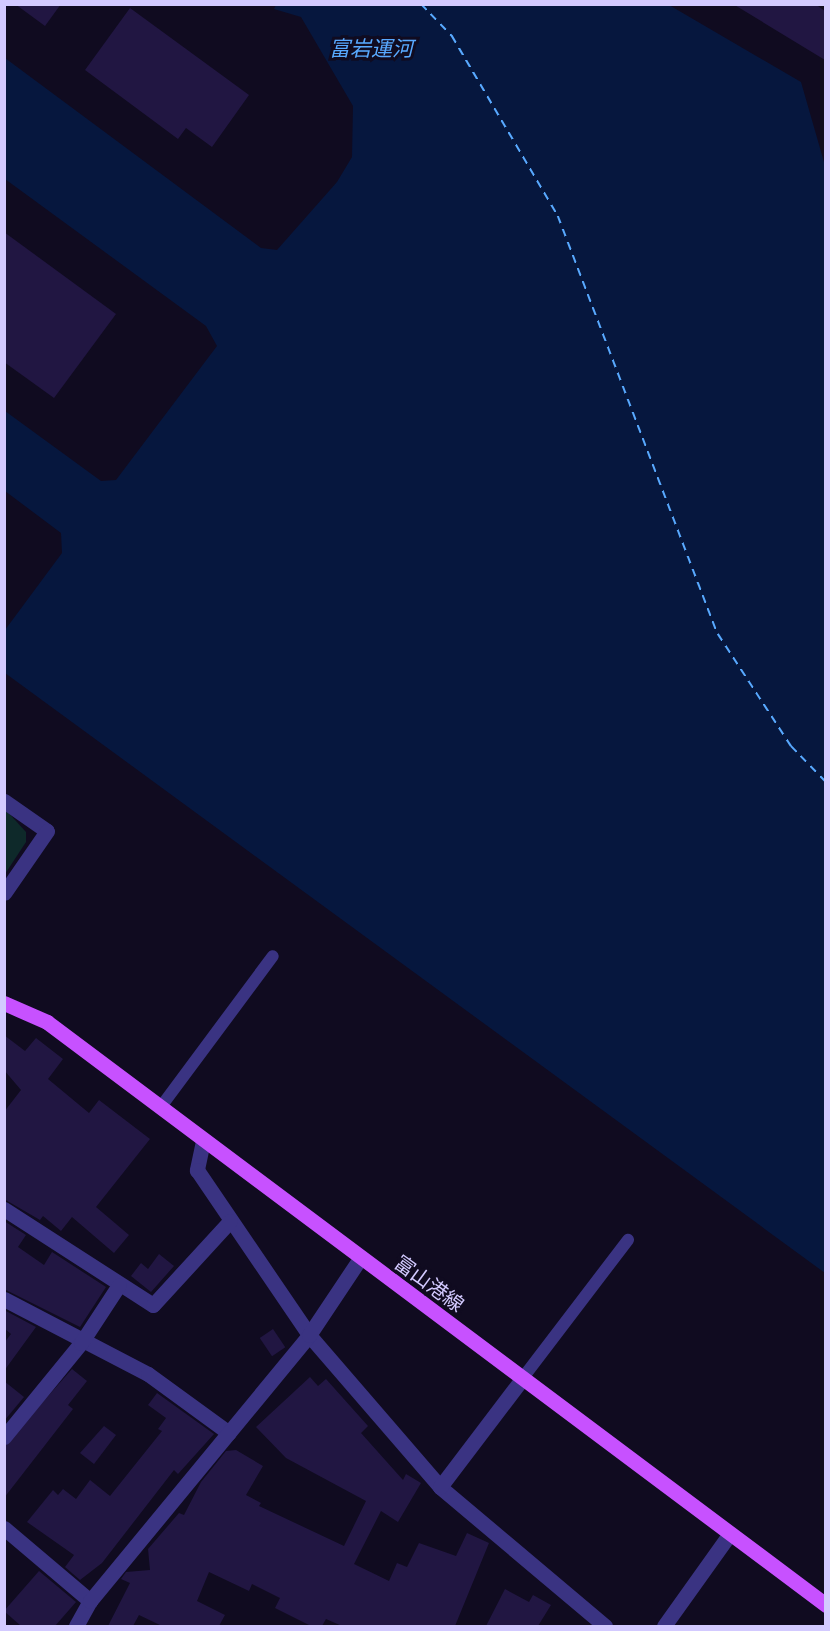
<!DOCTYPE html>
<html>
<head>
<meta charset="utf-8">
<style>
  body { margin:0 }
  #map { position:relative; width:830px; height:1631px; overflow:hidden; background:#100b20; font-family:"DejaVu Sans","Noto Sans JP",sans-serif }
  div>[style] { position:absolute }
  .green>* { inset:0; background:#0e292a }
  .water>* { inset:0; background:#06173e }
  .ferry>* { height:1.5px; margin-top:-0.75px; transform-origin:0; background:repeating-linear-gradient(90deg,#58a9ff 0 8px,transparent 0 14px) }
  .building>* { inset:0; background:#211642; transform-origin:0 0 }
  .lane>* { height:12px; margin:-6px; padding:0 6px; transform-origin:6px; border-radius:6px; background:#3a3382 }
  .street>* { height:15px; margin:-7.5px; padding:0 7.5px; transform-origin:7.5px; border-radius:7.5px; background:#3a3382 }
  .primary>* { height:15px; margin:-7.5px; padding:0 7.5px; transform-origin:7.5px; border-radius:7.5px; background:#c751ff }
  span { translate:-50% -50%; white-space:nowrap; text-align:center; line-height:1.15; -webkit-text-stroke:6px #100b20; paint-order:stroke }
  .street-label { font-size:20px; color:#d3caff }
  .water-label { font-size:21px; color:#58a9ff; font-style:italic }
  .frame { position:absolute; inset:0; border:6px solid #d3caff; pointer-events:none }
</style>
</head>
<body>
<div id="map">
  <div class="green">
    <i style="clip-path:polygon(5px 809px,26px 832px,26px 842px,5px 874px)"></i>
  </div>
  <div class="water">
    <i style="clip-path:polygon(276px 5px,669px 5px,801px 82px,826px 169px,825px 1273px,5px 673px,5px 630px,62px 553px,61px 533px,5px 491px,5px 411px,101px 481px,116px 480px,217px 346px,206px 326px,5px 179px,5px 58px,261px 248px,277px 250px,337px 182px,352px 157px,353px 106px,301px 17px,274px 9px)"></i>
  </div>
  <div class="ferry">
    <i style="left:421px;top:4px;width:45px;rotate:45.9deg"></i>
    <i style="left:452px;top:36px;width:209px;rotate:59.5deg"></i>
    <i style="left:558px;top:216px;width:448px;rotate:69.1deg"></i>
    <i style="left:718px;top:634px;width:134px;rotate:56.9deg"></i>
    <i style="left:791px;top:746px;width:50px;rotate:45.8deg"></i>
  </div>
  <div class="building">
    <i style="clip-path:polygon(15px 4px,61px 4px,45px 26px)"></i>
    <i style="clip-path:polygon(733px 4px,815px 4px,825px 11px,825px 60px)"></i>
    <i style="clip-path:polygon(130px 8px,249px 95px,212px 147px,186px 128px,178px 139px,85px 70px)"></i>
    <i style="clip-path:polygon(4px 232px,116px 314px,54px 398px,4px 362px)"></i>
    <i style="clip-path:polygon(4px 1035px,25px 1051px,36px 1038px,63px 1059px,48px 1079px,89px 1113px,99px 1100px,150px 1139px,96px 1207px,129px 1235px,114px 1253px,72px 1217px,61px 1231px,43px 1216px,40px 1220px,4px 1199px,4px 1112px,21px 1090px,4px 1070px)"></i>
    <i style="clip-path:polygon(4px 1221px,26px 1235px,18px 1247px,44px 1265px,52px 1252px,106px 1287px,80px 1327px,4px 1289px)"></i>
    <i style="clip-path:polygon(159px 1254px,174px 1266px,151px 1292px,131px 1276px,141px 1263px,148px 1269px)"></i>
    <i style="clip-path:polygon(4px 1310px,36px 1327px,4px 1371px,4px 1343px,11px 1334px,4px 1328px)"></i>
    <i style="left:273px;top:1329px;width:22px;height:16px;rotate:56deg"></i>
    <i style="clip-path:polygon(72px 1369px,87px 1381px,68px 1405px,73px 1409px,4px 1498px,4px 1446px)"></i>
    <i style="clip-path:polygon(310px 1377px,318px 1386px,326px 1379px,368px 1426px,361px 1433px,403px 1480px,406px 1474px,421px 1483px,398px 1522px,381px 1511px,354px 1564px,389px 1581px,397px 1563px,407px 1567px,419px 1543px,456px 1556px,467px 1533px,489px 1543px,455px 1626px,342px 1626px,326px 1619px,322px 1626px,311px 1626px,275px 1608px,280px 1598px,252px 1584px,249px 1591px,209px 1572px,197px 1601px,225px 1615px,219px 1626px,162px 1626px,139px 1615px,133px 1626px,108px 1626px,130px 1583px,121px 1579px,126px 1572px,150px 1570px,148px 1549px,179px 1513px,184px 1515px,201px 1482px,226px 1451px,236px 1450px,263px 1466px,246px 1495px,261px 1503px,259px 1506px,344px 1546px,366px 1501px,286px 1458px,256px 1427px)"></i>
    <i style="clip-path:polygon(4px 1381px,24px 1397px,4px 1421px)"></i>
    <i style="clip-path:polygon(157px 1393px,214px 1434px,178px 1474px,174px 1470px,102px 1563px,80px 1580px,65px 1567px,74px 1555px,27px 1522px,53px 1490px,58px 1495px,63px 1489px,76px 1499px,90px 1480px,110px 1496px,162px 1431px,158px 1429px,166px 1418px,148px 1405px)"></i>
    <i style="clip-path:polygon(104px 1426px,116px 1435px,94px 1464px,80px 1453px)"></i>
    <i style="clip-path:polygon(39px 1571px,76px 1602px,55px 1626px,21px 1626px,4px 1611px)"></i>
    <i style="clip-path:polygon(505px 1589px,529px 1602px,533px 1595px,551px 1605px,538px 1626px,486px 1626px)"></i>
  </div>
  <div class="lane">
    <i style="left:160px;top:1108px;width:189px;rotate:-53.4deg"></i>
    <i style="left:522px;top:1379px;width:175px;rotate:-52.7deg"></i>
  </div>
  <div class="street">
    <i style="left:4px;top:801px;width:52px;rotate:34.9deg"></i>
    <i style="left:47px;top:831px;width:75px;rotate:124.7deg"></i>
    <i style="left:203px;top:1141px;width:30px;rotate:102deg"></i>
    <i style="left:197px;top:1170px;width:199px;rotate:55.8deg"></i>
    <i style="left:309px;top:1335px;width:201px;rotate:49.2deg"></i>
    <i style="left:440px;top:1487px;width:216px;rotate:40.1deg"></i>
    <i style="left:4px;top:1209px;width:177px;rotate:32.8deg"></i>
    <i style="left:153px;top:1305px;width:114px;rotate:-47.5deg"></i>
    <i style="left:4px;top:1299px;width:162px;rotate:27.5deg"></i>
    <i style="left:148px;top:1374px;width:100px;rotate:36.1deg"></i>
    <i style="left:4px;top:1437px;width:122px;rotate:-50.7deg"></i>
    <i style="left:81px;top:1343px;width:69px;rotate:-56.8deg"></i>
    <i style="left:440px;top:1487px;width:136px;rotate:-52.8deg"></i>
    <i style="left:4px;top:1528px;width:113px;rotate:40.3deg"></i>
    <i style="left:76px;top:1626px;width:29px;rotate:-61deg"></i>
    <i style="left:90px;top:1601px;width:345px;rotate:-50.5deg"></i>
    <i style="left:309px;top:1335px;width:90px;rotate:-56.3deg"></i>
    <i style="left:664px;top:1626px;width:112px;rotate:-54.5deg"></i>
  </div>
  <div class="primary">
    <i style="left:4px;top:1003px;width:47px;rotate:23.8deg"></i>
    <i style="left:47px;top:1022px;width:973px;rotate:36.81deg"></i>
  </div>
  <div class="street-label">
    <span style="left:429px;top:1284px;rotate:36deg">富山港線</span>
  </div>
  <div class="water-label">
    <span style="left:371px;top:49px">富岩運河</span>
  </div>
  <div class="frame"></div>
</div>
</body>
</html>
